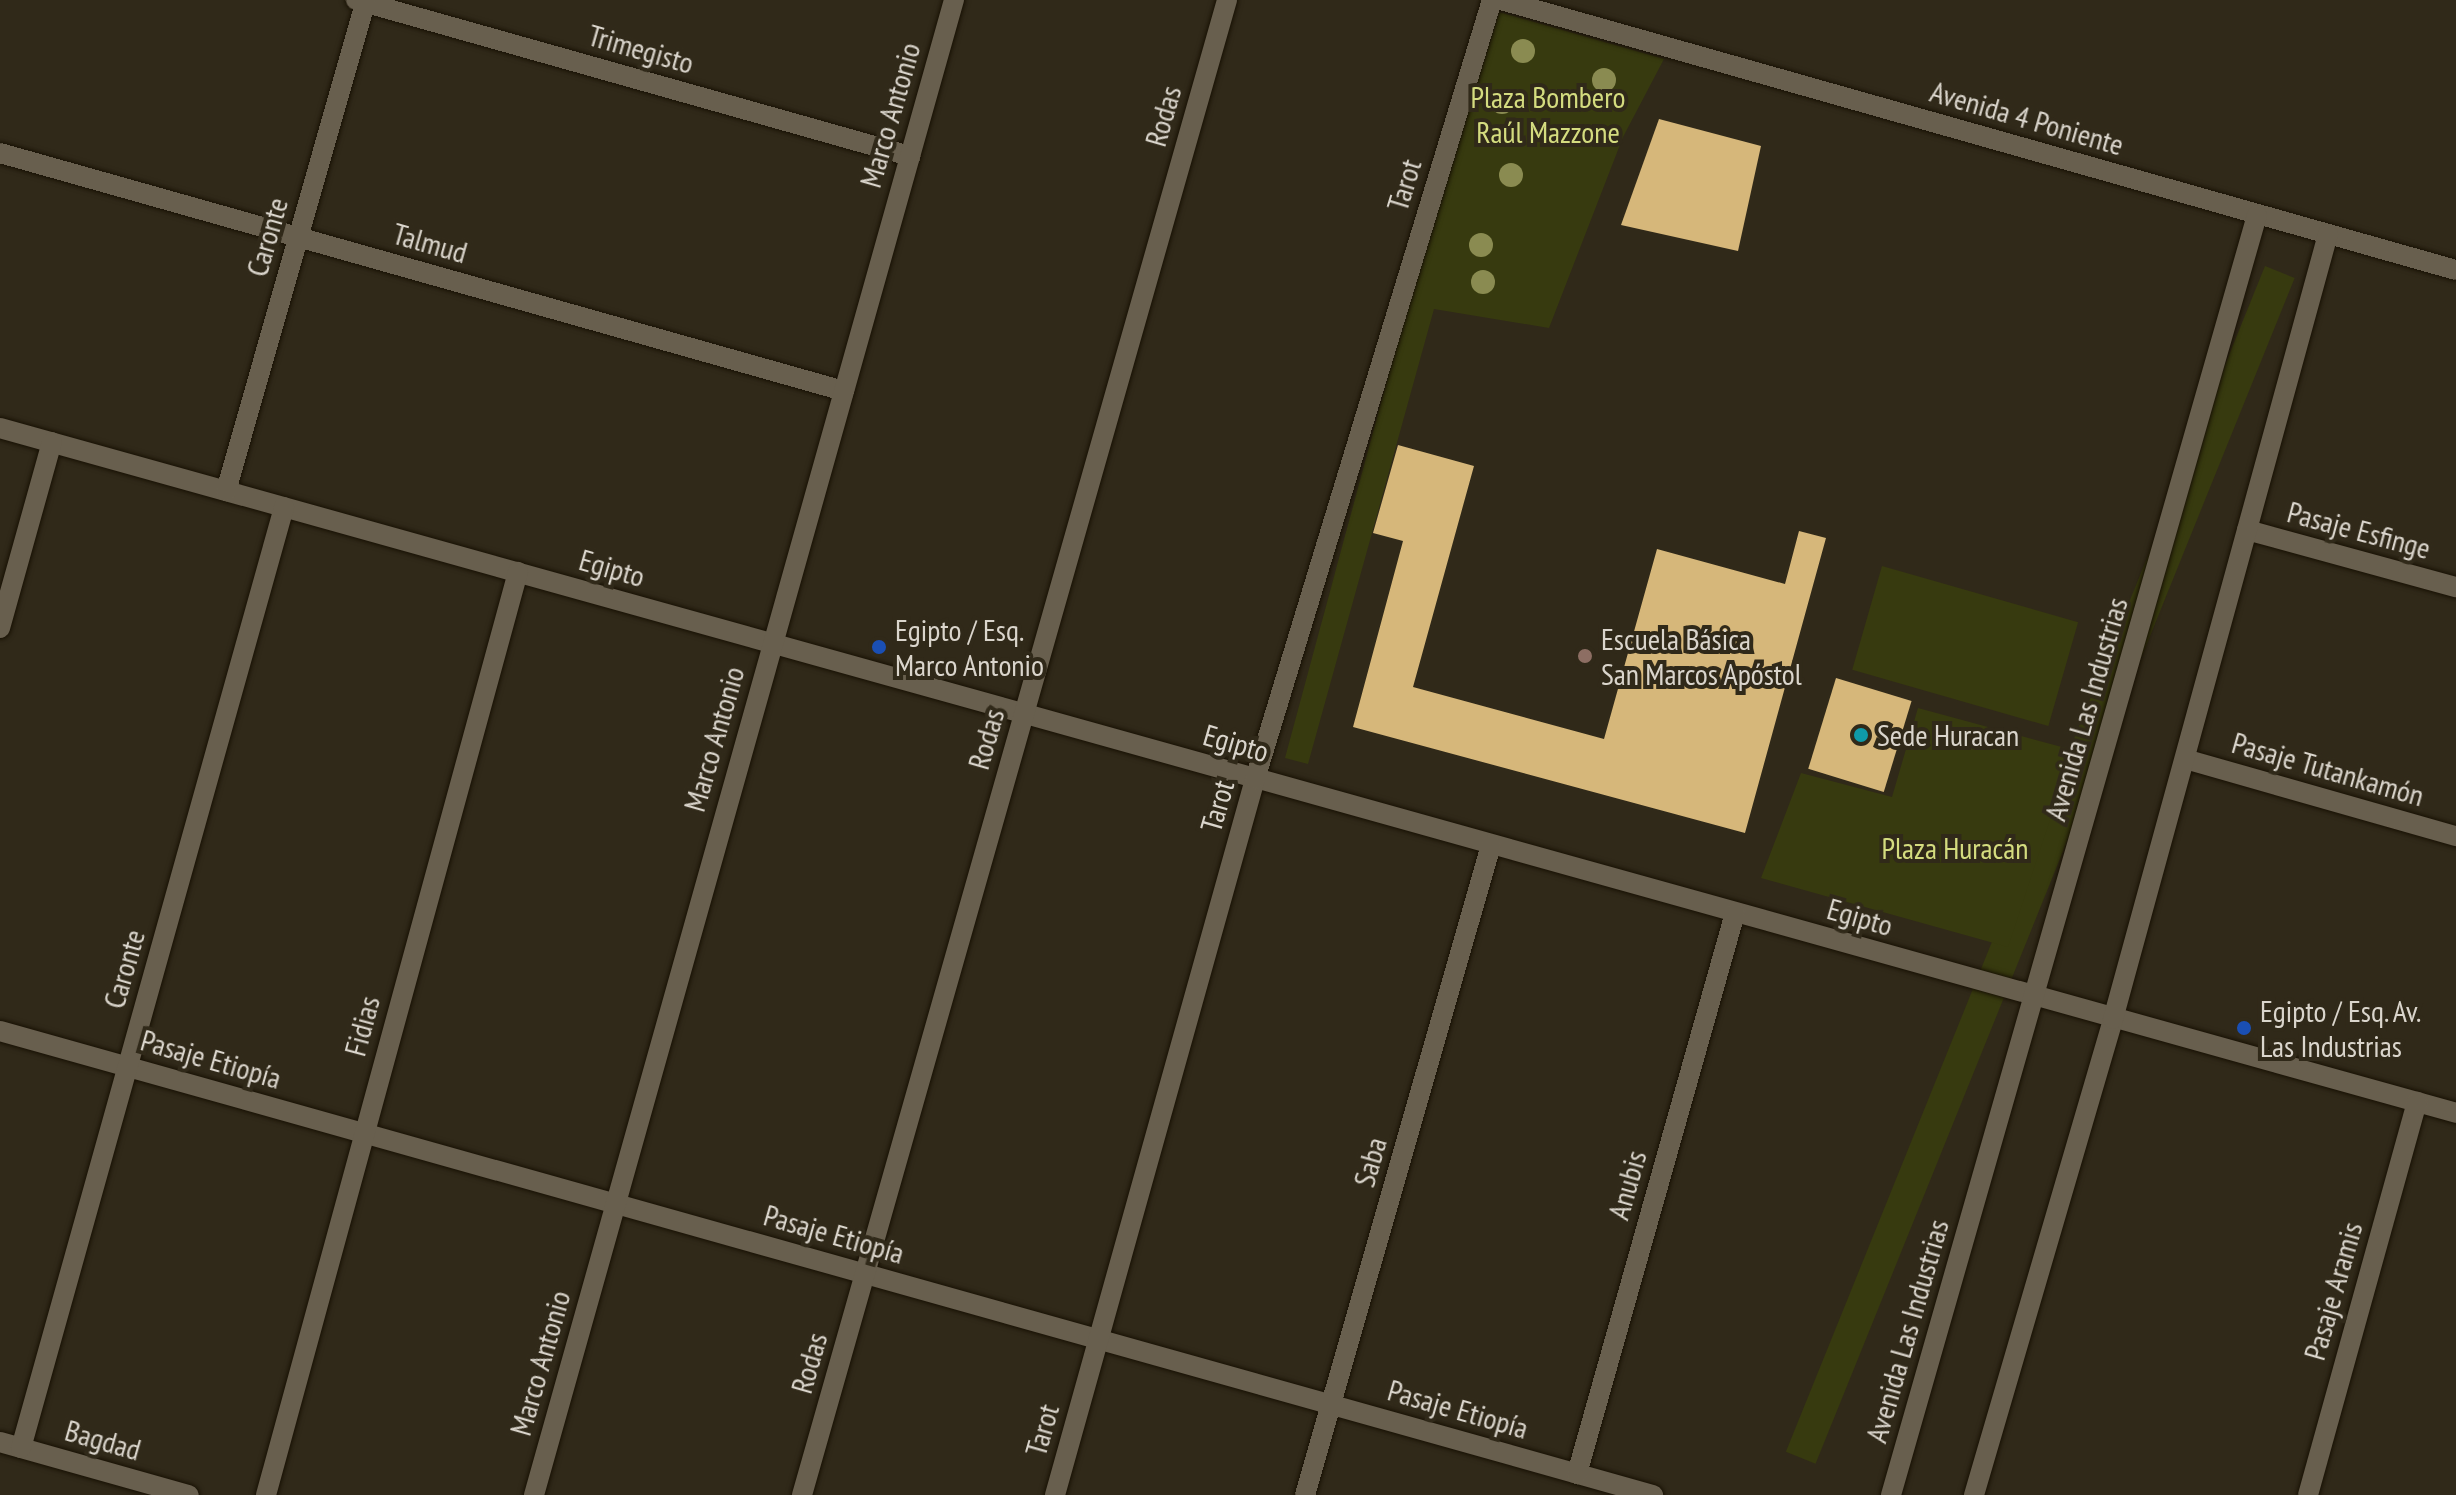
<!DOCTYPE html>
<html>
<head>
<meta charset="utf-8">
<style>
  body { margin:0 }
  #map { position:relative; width:2456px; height:1495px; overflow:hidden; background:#302919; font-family:"PT Sans Narrow",sans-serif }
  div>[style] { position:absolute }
  .green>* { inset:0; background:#373a0f; transform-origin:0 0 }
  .building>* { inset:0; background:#d6b77a; transform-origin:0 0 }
  .roads { filter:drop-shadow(0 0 2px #181104) drop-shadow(0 0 2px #181104) }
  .minor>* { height:20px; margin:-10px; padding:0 10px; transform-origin:10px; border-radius:10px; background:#685f4e }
  .trees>* { width:24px; height:24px; margin:-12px; border-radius:50%; background:#8a8b51 }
  .dots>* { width:22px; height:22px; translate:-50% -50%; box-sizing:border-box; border:4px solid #302919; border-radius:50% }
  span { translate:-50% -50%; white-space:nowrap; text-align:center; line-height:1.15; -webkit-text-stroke:8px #302919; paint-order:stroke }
  .street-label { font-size:30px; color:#dad5cc }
  .park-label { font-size:30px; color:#d4dc7f }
  .poi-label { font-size:30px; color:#dad5cc }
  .left { translate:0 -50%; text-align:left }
</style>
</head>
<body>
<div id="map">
  <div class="green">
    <i style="clip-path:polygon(1499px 12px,1664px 59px,1623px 137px,1549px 328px,1434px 309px,1308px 764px,1285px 758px,1399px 336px)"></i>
    <i style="left:2265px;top:266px;width:32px;height:1279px;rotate:22deg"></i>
    <i style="left:1882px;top:566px;width:204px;height:108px;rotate:16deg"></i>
    <i style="clip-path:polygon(1918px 708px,2073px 750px,2008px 947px,1761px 878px,1801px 773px,1892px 797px)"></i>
  </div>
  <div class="building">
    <i style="clip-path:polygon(1659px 119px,1761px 146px,1738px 251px,1621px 225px)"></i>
    <i style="clip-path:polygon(1398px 445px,1474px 466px,1413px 687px,1604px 739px,1657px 549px,1785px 584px,1799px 531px,1826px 538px,1745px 833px,1353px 727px,1403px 541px,1373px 533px)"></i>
    <i style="left:1836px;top:678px;width:79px;height:95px;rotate:17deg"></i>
  </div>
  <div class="roads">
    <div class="minor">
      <i style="left:356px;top:0;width:576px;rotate:15.73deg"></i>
      <i style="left:1501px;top:0;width:992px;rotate:15.79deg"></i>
      <i style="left:0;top:153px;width:877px;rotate:15.75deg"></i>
      <i style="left:0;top:428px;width:2550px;rotate:15.58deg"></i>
      <i style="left:226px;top:491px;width:511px;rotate:-74.09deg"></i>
      <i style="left:2247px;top:530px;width:217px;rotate:15.3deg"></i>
      <i style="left:0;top:628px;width:193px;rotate:-74.4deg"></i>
      <i style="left:2185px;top:759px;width:282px;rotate:15.9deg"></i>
      <i style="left:0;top:1031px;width:1717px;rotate:15.68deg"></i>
      <i style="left:0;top:1442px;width:196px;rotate:15.7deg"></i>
      <i style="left:21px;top:1448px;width:977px;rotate:-74.38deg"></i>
      <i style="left:1577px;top:1474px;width:583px;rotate:-74.27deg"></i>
      <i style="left:266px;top:1495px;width:957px;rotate:-74.73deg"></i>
      <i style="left:534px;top:1495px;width:1553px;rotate:-74.31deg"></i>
      <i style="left:802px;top:1495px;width:1554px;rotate:-74.13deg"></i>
      <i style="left:1055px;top:1495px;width:743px;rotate:-74.39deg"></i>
      <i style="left:1255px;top:779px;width:814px;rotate:-73.08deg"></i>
      <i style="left:1305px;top:1495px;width:676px;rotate:-74.03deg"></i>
      <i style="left:1891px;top:1495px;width:1331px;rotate:-74.04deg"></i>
      <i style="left:1974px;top:1495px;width:496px;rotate:-73.7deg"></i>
      <i style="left:2113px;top:1019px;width:814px;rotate:-74.68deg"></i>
      <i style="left:2308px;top:1495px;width:408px;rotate:-74.5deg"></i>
    </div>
  </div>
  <div class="trees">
    <i style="left:1523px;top:51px"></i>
    <i style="left:1604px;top:80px"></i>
    <i style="left:1502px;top:102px"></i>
    <i style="left:1511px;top:175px"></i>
    <i style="left:1481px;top:245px"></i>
    <i style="left:1483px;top:282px"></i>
  </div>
  <div class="dots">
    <i style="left:879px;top:647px;background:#1a4fb4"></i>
    <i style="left:1585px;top:656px;background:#8d6e63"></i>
    <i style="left:1861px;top:735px;background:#0f9aa8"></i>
    <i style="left:2244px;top:1028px;background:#1a4fb4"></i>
  </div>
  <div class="street-label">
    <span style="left:641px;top:49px;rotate:16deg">Trimegisto</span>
    <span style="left:890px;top:115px;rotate:-74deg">Marco Antonio</span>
    <span style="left:1163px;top:116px;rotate:-74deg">Rodas</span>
    <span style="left:2027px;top:118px;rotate:16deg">Avenida 4 Poniente</span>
    <span style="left:1404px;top:185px;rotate:-73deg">Tarot</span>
    <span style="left:267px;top:237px;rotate:-74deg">Caronte</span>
    <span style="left:430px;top:243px;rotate:16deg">Talmud</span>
    <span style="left:2359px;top:530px;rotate:15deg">Pasaje Esfinge</span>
    <span style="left:612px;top:568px;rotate:16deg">Egipto</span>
    <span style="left:2086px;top:709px;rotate:-74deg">Avenida Las Industrias</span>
    <span style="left:714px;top:739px;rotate:-74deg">Marco Antonio</span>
    <span style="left:986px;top:739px;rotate:-74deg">Rodas</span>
    <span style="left:1236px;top:743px;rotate:16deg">Egipto</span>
    <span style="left:2328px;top:769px;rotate:16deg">Pasaje Tutankamón</span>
    <span style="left:1217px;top:806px;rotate:-74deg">Tarot</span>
    <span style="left:1860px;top:917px;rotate:16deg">Egipto</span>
    <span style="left:124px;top:969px;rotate:-74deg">Caronte</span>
    <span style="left:362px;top:1026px;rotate:-75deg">Fidias</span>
    <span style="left:211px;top:1059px;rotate:16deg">Pasaje Etiopía</span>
    <span style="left:1370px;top:1162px;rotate:-74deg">Saba</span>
    <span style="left:1627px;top:1185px;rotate:-74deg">Anubis</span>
    <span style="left:834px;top:1234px;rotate:16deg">Pasaje Etiopía</span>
    <span style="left:2333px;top:1291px;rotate:-74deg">Pasaje Aramis</span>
    <span style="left:1907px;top:1331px;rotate:-74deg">Avenida Las Industrias</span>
    <span style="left:540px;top:1363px;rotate:-74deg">Marco Antonio</span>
    <span style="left:809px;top:1363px;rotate:-74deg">Rodas</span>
    <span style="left:1458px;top:1409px;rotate:16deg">Pasaje Etiopía</span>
    <span style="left:1042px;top:1430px;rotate:-74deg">Tarot</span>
    <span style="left:103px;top:1440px;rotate:16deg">Bagdad</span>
  </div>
  <div class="park-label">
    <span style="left:1548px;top:114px">Plaza Bombero<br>Raúl Mazzone</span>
    <span style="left:1955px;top:848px">Plaza Huracán</span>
  </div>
  <div class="poi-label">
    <span class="left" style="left:895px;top:647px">Egipto / Esq.<br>Marco Antonio</span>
    <span class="left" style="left:1601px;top:656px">Escuela Básica<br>San Marcos Apóstol</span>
    <span class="left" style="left:1877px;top:735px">Sede Huracan</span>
    <span class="left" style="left:2260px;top:1028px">Egipto / Esq. Av.<br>Las Industrias</span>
  </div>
</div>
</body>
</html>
